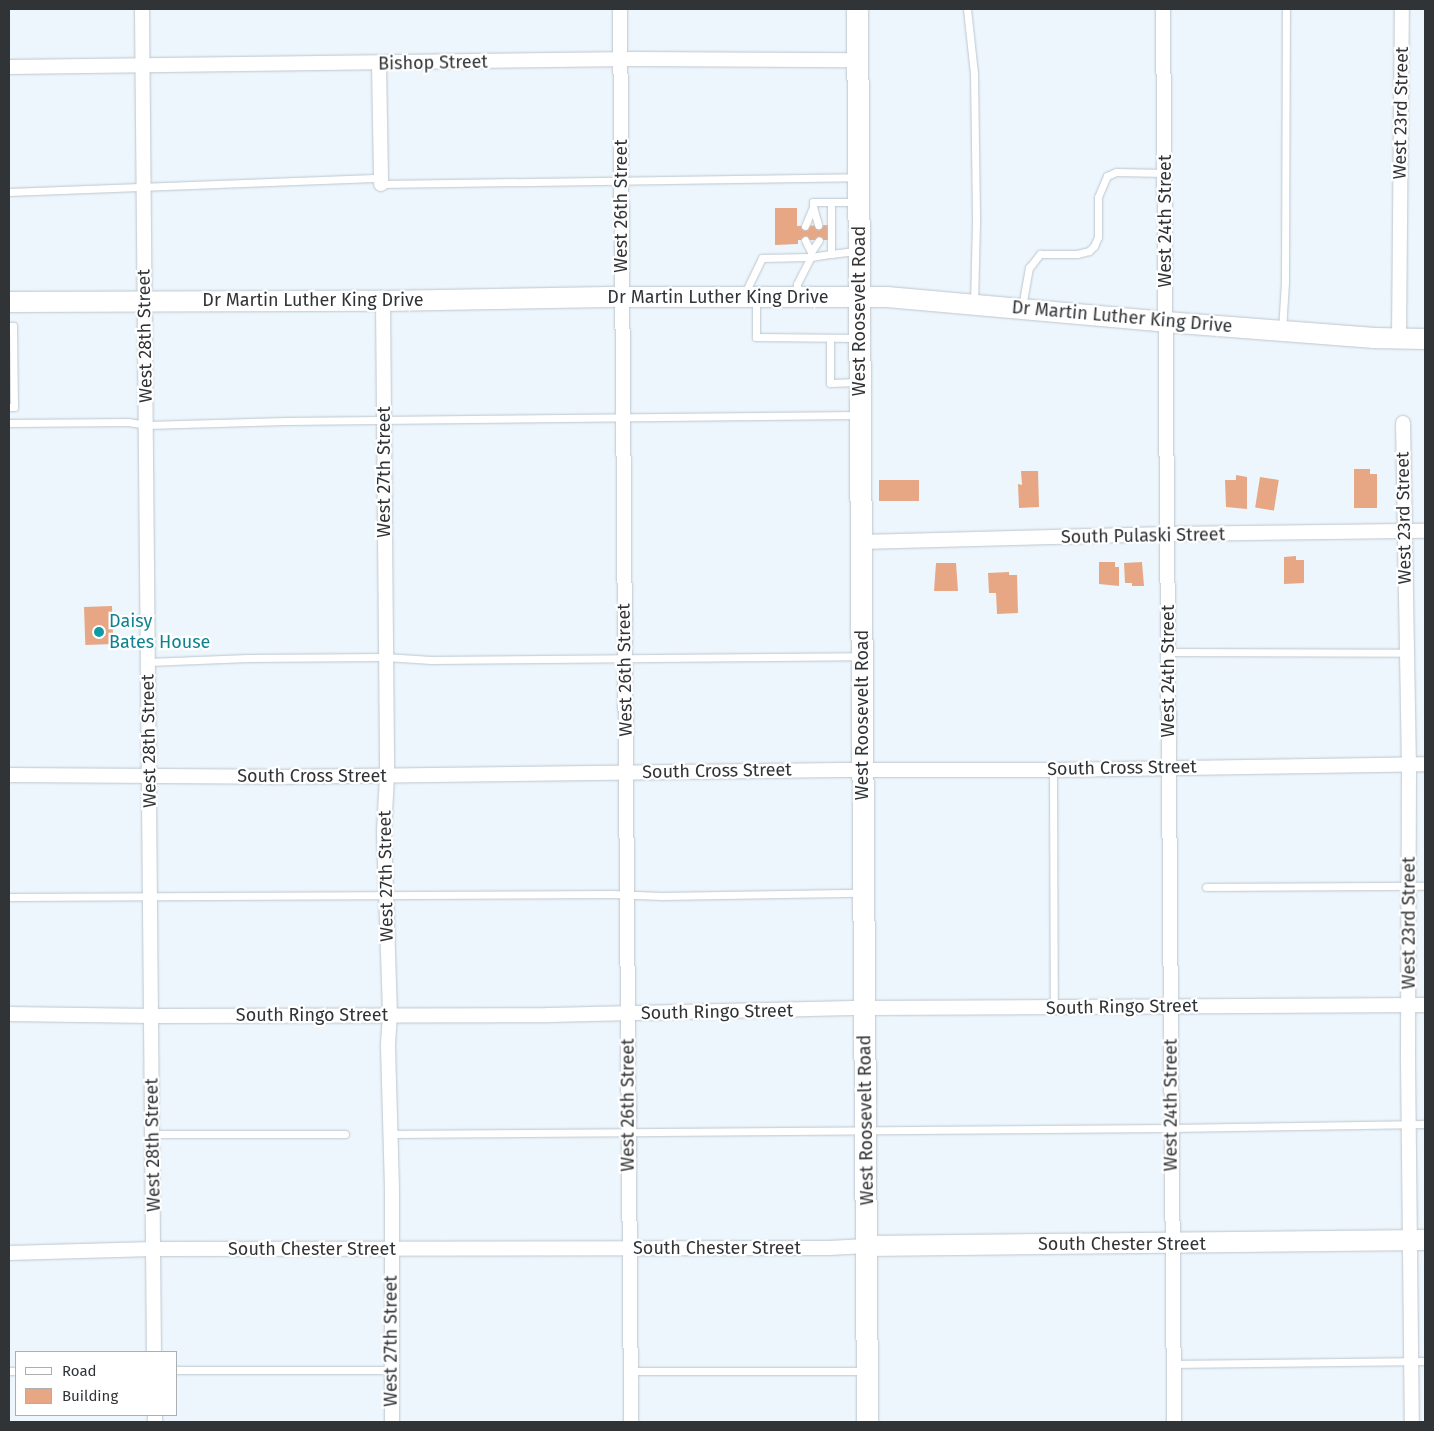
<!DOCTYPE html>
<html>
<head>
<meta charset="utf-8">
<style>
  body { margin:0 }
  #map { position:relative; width:1434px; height:1431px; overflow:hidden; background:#edf6fd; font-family:"Fira Sans",sans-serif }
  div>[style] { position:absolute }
  .building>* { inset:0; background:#e7a784; transform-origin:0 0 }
  .roads { filter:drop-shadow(0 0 1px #bec6cd) drop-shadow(0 0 1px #bec6cd) }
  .lane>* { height:7px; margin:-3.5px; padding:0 3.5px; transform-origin:3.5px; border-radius:3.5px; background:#fff }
  .street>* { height:14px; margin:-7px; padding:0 7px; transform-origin:7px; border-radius:7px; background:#fff }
  .secondary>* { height:20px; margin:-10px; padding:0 10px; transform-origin:10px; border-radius:10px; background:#fff }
  .primary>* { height:21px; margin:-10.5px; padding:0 10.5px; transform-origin:10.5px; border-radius:10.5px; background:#fff }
  .dots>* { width:14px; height:14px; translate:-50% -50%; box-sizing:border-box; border:2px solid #fff; border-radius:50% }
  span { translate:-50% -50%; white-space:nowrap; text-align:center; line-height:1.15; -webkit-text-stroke:4.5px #fff; paint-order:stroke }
  .street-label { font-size:18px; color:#313437 }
  .culture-label { font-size:18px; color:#0d838f }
  .left { translate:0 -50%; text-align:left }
  .frame { position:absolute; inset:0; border:10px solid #313437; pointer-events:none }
  .legend { position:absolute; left:15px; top:1351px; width:162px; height:65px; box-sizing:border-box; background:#fff; border:1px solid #adaeaf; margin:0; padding:6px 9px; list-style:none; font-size:15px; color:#313437 }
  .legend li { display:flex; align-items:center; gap:10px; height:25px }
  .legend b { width:25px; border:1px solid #adaeaf }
</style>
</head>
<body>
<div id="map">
  <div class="building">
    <i style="clip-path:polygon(775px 208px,797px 208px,797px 226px,829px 225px,830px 240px,798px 240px,798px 244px,775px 245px)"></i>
    <i style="clip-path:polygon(1354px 469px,1370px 469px,1370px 474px,1377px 474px,1377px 508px,1354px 508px)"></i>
    <i style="clip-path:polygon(1021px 471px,1038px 471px,1039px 507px,1019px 508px,1018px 484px,1022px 485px)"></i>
    <i style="clip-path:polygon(1236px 475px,1247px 477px,1247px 509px,1226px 507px,1225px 480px,1236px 480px)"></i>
    <i style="left:1260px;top:477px;width:19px;height:31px;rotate:9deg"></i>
    <i style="left:879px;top:480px;width:40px;height:21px"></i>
    <i style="clip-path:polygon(1296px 556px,1296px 560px,1304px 560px,1304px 583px,1284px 584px,1284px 557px)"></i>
    <i style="clip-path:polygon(1099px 562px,1115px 562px,1115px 567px,1119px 567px,1119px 586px,1099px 584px)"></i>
    <i style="clip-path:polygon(1142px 562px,1144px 586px,1132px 586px,1132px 583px,1125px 583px,1124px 563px)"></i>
    <i style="clip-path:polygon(936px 563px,956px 563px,958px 591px,934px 591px)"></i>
    <i style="clip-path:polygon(1009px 572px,1009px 575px,1017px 575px,1018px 613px,997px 614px,996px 593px,989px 593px,988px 573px)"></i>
    <i style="left:112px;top:606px;width:38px;height:28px;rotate:88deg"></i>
  </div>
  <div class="roads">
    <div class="lane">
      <i style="left:967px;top:9px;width:64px;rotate:83.8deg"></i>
      <i style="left:974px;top:73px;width:149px;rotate:89.2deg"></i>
      <i style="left:976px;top:222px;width:81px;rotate:91.4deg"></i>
      <i style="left:381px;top:184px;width:475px;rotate:-0.8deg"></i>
      <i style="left:9px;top:192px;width:372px;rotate:-2.2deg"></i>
      <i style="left:813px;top:207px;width:19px;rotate:74deg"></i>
      <i style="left:805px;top:226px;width:21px;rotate:-67deg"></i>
      <i style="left:813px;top:207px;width:5px;rotate:-90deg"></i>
      <i style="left:813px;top:202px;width:43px"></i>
      <i style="left:805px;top:240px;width:13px;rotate:63deg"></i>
      <i style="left:811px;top:252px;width:14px;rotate:-56deg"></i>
      <i style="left:831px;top:254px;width:24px;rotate:-7deg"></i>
      <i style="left:744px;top:295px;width:41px;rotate:-64.1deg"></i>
      <i style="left:762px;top:258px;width:49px;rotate:-1.2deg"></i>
      <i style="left:811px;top:257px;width:20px;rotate:-9deg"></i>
      <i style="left:831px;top:254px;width:52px;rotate:-90deg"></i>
      <i style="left:797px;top:296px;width:12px;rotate:-90deg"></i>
      <i style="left:797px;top:284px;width:30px;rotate:-63deg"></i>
      <i style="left:811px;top:257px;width:5px;rotate:-90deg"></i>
      <i style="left:756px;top:300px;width:37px;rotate:90deg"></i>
      <i style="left:756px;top:337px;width:102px;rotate:0.6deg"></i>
      <i style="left:1022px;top:307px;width:40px;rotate:-80deg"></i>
      <i style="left:1029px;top:268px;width:18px;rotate:-52deg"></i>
      <i style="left:1040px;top:254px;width:37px"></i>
      <i style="left:1077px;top:254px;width:12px;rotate:-14deg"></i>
      <i style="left:1089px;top:251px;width:7px;rotate:-45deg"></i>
      <i style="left:1094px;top:246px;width:10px;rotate:-66deg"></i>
      <i style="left:1098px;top:237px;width:40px;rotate:-90deg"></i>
      <i style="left:1098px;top:197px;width:23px;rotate:-67deg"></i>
      <i style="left:1107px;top:176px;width:10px;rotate:-24deg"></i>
      <i style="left:1116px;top:172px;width:49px;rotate:1.2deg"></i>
      <i style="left:9px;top:326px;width:4px"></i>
      <i style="left:13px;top:326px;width:81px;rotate:89.3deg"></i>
      <i style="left:14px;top:407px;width:5px;rotate:180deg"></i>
      <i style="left:1282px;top:330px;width:48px;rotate:-86.4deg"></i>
      <i style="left:1285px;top:282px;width:273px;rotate:-89.8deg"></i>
      <i style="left:830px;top:338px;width:45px;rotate:90deg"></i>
      <i style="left:830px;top:383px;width:28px;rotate:-2deg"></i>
      <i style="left:9px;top:423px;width:119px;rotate:-0.5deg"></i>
      <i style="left:128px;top:422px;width:19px;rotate:9deg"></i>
      <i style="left:147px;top:425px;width:139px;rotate:-1.6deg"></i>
      <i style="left:286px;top:421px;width:572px;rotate:-0.6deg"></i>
      <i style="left:1168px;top:652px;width:238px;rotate:0.2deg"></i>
      <i style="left:148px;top:662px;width:100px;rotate:-2.3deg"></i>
      <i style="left:248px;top:658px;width:137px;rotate:-0.4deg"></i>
      <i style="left:385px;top:657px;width:46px;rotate:3.7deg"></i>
      <i style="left:431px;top:660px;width:429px;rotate:-0.5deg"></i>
      <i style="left:1053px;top:770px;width:237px;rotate:89.8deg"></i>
      <i style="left:1206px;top:887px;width:219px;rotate:-0.3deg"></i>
      <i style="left:9px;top:897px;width:603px;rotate:-0.29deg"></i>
      <i style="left:612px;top:894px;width:49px;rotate:2.3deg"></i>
      <i style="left:661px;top:896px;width:199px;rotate:-0.9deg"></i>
      <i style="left:152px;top:1134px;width:193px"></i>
      <i style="left:390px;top:1134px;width:781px;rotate:-0.44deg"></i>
      <i style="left:1171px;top:1128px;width:254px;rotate:-0.9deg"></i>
      <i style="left:1173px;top:1364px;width:252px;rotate:-0.7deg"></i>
      <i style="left:176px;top:1370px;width:215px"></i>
      <i style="left:9px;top:1371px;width:7px"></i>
      <i style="left:630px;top:1371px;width:235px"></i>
    </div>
    <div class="street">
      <i style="left:142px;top:9px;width:1343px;rotate:89.49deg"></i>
      <i style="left:620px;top:9px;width:1413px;rotate:89.55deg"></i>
      <i style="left:1163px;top:9px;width:1413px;rotate:89.55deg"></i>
      <i style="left:379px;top:64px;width:120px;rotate:89deg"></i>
      <i style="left:9px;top:67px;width:625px;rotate:-0.73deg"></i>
      <i style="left:634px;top:59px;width:223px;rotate:0.3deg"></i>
      <i style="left:383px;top:301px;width:475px;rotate:89.5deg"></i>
      <i style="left:387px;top:776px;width:56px;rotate:93.1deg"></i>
      <i style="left:384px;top:832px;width:183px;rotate:88.1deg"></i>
      <i style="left:390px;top:1015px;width:31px;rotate:94deg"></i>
      <i style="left:388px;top:1046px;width:142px;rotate:88.4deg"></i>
      <i style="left:392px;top:1188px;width:234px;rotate:90deg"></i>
      <i style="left:1399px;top:338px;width:329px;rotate:-89.5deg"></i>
      <i style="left:1403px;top:423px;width:341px;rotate:89deg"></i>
      <i style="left:1409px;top:764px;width:295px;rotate:90.2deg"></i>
      <i style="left:1408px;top:1059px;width:363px;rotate:89.4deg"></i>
      <i style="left:861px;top:542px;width:306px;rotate:-1.5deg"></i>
      <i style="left:1167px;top:534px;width:258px;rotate:-0.7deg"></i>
      <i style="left:9px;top:775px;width:263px;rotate:0.4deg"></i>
      <i style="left:272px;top:777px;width:569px;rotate:-0.7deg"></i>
      <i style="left:841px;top:770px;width:212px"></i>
      <i style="left:1053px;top:770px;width:372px;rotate:-0.9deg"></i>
      <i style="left:9px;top:1014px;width:143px;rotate:0.8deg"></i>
      <i style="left:152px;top:1016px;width:396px;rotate:-0.1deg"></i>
      <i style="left:548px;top:1015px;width:316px;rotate:-1.3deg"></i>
      <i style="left:864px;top:1008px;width:561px;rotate:-0.31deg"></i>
      <i style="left:9px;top:1253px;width:145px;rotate:-1.6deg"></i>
      <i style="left:154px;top:1249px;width:675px;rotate:-0.08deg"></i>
      <i style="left:829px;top:1248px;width:38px;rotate:-3deg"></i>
      <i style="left:155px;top:1415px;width:7px;rotate:90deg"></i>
    </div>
    <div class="secondary">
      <i style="left:9px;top:302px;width:374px;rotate:-0.2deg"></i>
      <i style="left:383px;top:301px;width:239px;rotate:-1deg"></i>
      <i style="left:622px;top:297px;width:265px"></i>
      <i style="left:887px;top:297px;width:280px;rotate:5.1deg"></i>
      <i style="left:1166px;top:322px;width:209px;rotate:4.4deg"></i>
      <i style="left:1374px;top:338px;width:51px;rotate:1.1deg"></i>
      <i style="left:867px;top:1246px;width:558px;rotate:-0.62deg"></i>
    </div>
    <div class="primary">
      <i style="left:857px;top:9px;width:1413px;rotate:89.59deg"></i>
    </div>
  </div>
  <div class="dots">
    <i style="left:99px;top:632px;background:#0f9aa8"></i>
  </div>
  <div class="street-label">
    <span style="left:433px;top:63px;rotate:-1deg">Bishop Street</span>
    <span style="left:1401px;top:113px;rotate:-89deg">West 23rd Street</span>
    <span style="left:621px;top:206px;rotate:-90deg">West 26th Street</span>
    <span style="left:1165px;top:221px;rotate:-90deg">West 24th Street</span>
    <span style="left:718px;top:297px">Dr Martin Luther King Drive</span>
    <span style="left:313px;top:300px">Dr Martin Luther King Drive</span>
    <span style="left:859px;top:311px;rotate:-90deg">West Roosevelt Road</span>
    <span style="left:1122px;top:317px;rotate:5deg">Dr Martin Luther King Drive</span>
    <span style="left:145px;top:336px;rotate:-91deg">West 28th Street</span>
    <span style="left:384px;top:472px;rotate:-90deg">West 27th Street</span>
    <span style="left:1404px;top:518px;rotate:-91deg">West 23rd Street</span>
    <span style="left:1143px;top:536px;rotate:-1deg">South Pulaski Street</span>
    <span style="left:625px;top:670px;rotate:-91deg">West 26th Street</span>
    <span style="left:1168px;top:671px;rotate:-90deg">West 24th Street</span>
    <span style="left:862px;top:715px;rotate:-90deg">West Roosevelt Road</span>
    <span style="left:149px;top:741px;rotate:-91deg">West 28th Street</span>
    <span style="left:1122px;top:768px;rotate:-1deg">South Cross Street</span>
    <span style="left:717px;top:771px;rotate:-1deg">South Cross Street</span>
    <span style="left:312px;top:776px">South Cross Street</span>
    <span style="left:386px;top:876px;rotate:-91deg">West 27th Street</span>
    <span style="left:1409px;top:923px;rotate:-90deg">West 23rd Street</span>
    <span style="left:1122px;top:1007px;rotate:-1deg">South Ringo Street</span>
    <span style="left:717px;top:1012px;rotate:-1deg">South Ringo Street</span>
    <span style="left:312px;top:1015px">South Ringo Street</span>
    <span style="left:628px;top:1105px;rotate:-90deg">West 26th Street</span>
    <span style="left:1171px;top:1105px;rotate:-90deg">West 24th Street</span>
    <span style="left:866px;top:1120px;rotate:-91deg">West Roosevelt Road</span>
    <span style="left:153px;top:1145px;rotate:-91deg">West 28th Street</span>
    <span style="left:1122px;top:1244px">South Chester Street</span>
    <span style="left:717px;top:1248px">South Chester Street</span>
    <span style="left:312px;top:1249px">South Chester Street</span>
    <span style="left:391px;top:1341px;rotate:-90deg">West 27th Street</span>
  </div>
  <div class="culture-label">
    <span class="left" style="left:109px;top:632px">Daisy<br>Bates House</span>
  </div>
  <div class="frame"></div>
  <ul class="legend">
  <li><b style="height:6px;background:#fff"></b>Road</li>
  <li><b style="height:14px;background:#e7a784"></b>Building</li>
  </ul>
</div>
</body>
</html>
